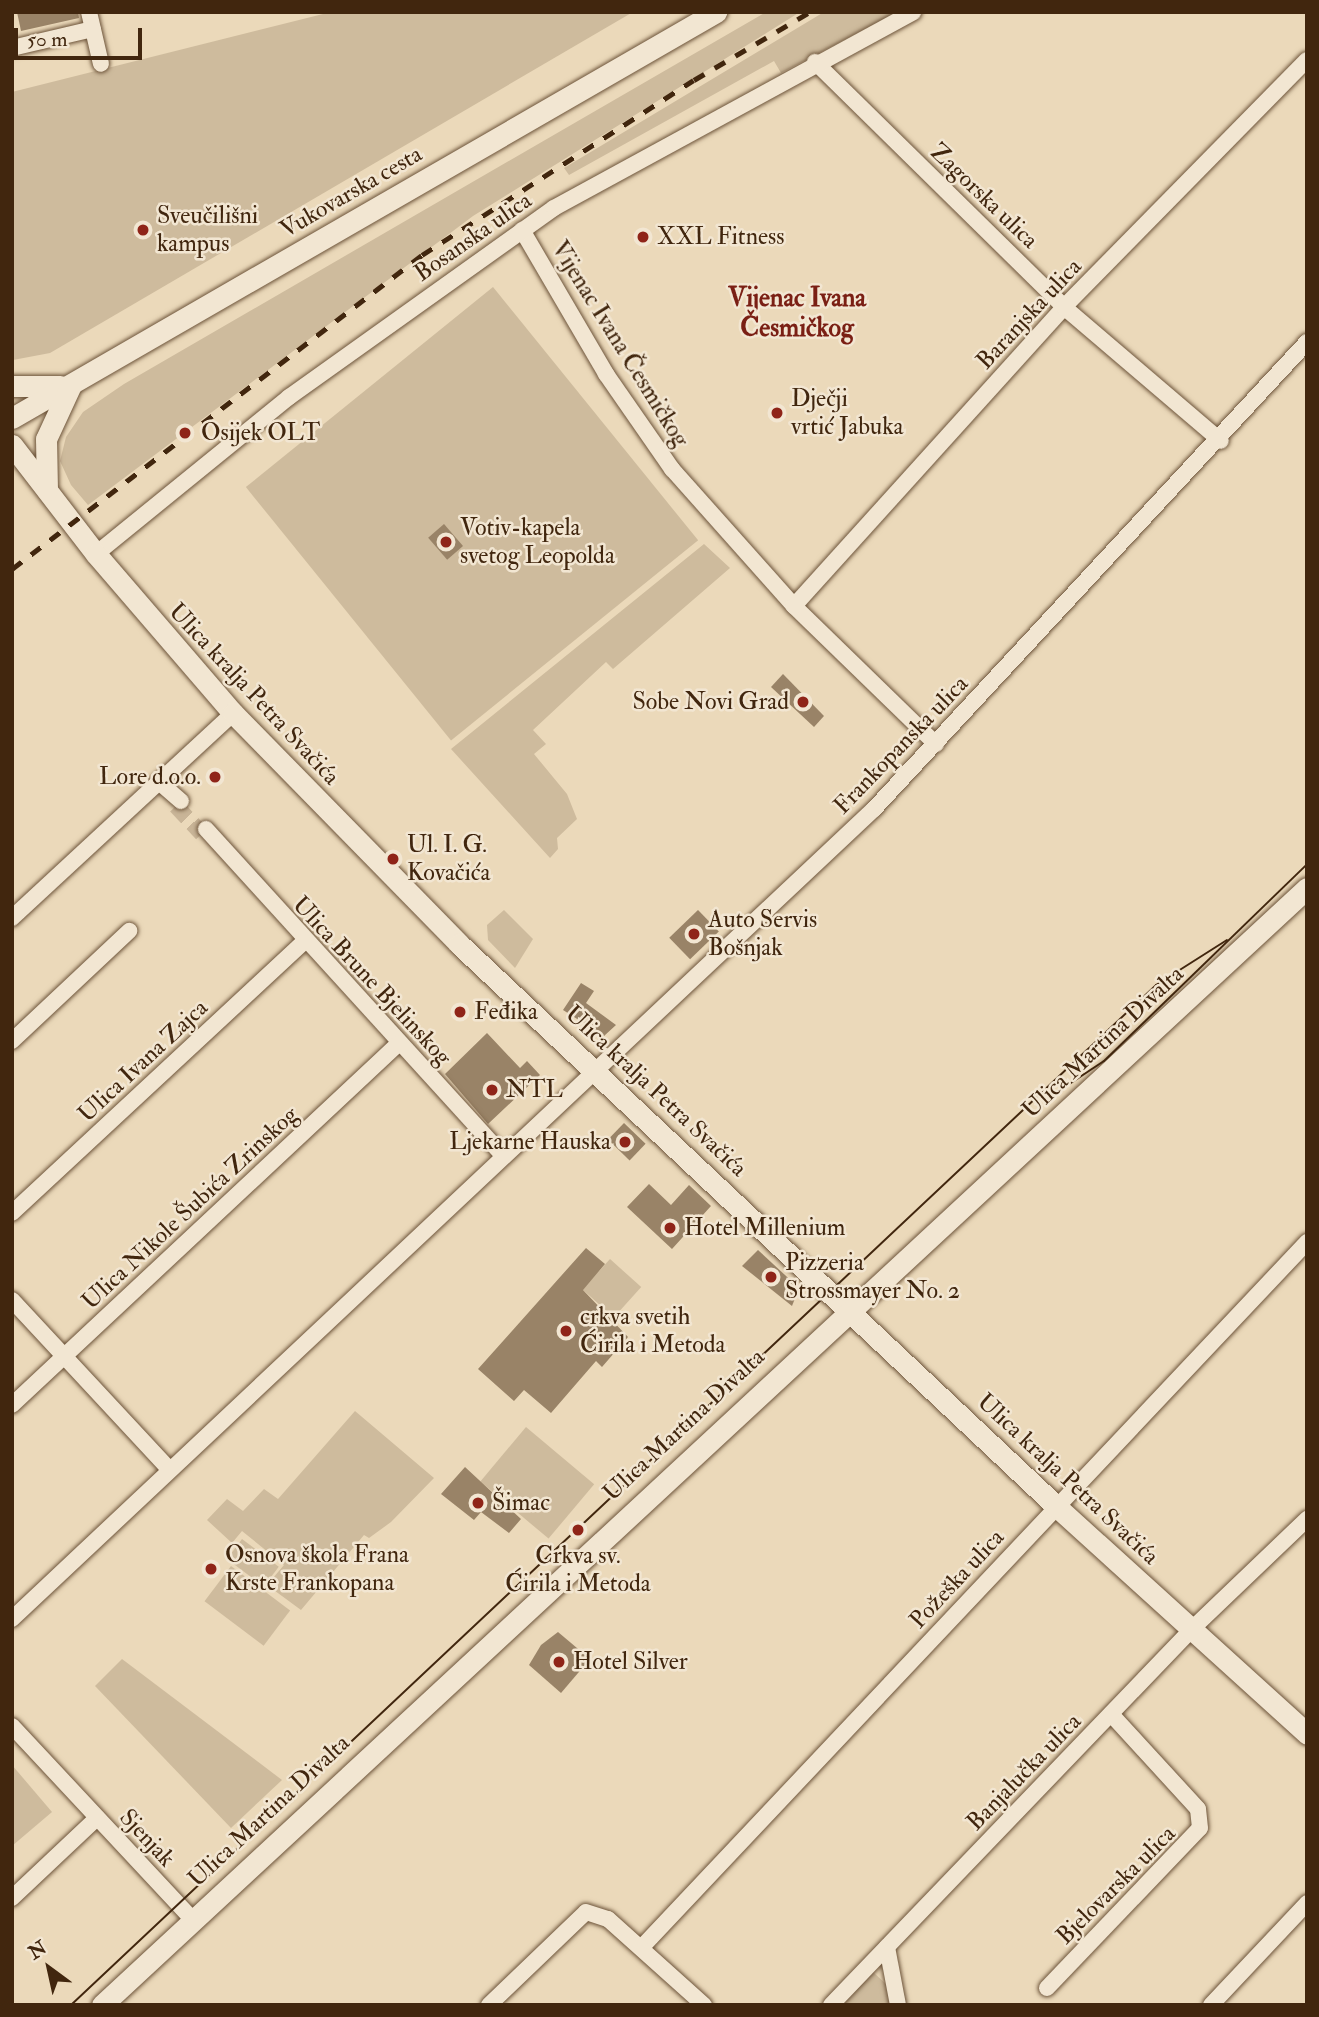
<!DOCTYPE html>
<html>
<head>
<meta charset="utf-8">
<style>
  body { margin:0 }
  #map { position:relative; width:1319px; height:2017px; overflow:hidden; background:#ebd9ba; font-family:"IM FELL Double Pica",serif }
  div>[style] { position:absolute }
  .green>* { inset:0; background:#cebb9d; transform-origin:0 0 }
  .building>* { inset:0; background:#998367; transform-origin:0 0 }
  .street-tunnel>* { height:16px; margin-top:-8px; transform-origin:0; background:repeating-linear-gradient(90deg,#c9b598 0 16px,transparent 0 24px) }
  .roads { filter:drop-shadow(0 0 2px #6c5339) drop-shadow(0 0 2px #6c5339) }
  .street>* { height:16px; margin:-8px; padding:0 8px; transform-origin:8px; border-radius:8px; background:#f2e6d2 }
  .secondary>* { height:21px; margin:-10.5px; padding:0 10.5px; transform-origin:10.5px; border-radius:10.5px; background:#f2e6d2 }
  .tram>* { height:2px; margin:-1px; padding:0 1px; transform-origin:1px; border-radius:1px; background:#41260e }
  .rail>* { height:5px; margin-top:-2.5px; transform-origin:0; background:repeating-linear-gradient(90deg,#41260e 0 12px,transparent 0 24px) }
  .dots>* { width:19px; height:19px; translate:-50% -50%; box-sizing:border-box; border:4px solid #f2e6d2; border-radius:50% }
  span { translate:-50% -50%; white-space:nowrap; text-align:center; line-height:1.15; -webkit-text-stroke:5px #f2e6d2; paint-order:stroke }
  .street-label { font-size:24px; color:#41260e }
  .poi-label { font-size:24px; color:#41260e }
  .left { translate:0 -50%; text-align:left }
  .right { translate:-100% -50%; text-align:right }
  .neighbourhood-label { font-size:26px; color:#7a1f14; font-weight:700 }
  .frame { position:absolute; inset:0; border:14px solid #41260e; pointer-events:none }
  .north { position:absolute; left:14px; top:1933px; width:70px; height:70px; -webkit-text-stroke:5px #f2e6d2; paint-order:stroke; rotate:327deg; font-size:19px; font-weight:700; line-height:28px; text-align:center; color:#41260e }
  .north::after { content:''; display:block; margin:auto; width:24px; height:32px; background:#41260e; clip-path:polygon(50% 0,100% 100%,50% 72%,0 100%) }
  .scale { position:absolute; left:14px; top:28px; width:128px; height:32px; box-sizing:border-box; border:4px solid #41260e; border-top:0; padding-left:9px; font-size:21px; line-height:24px; white-space:nowrap; color:#41260e; -webkit-text-stroke:5px #f2e6d2; paint-order:stroke }
</style>
</head>
<body>
<div id="map">
  <div class="green">
    <i style="clip-path:polygon(331px 12px,633px 12px,50px 353px,13px 360px,12px 92px)"></i>
    <i style="clip-path:polygon(766px 12px,800px 12px,473px 216px,88px 505px,71px 485px,60px 461px,66px 437px,83px 412px,124px 384px)"></i>
    <i style="clip-path:polygon(824px 12px,897px 12px,781px 73px,774px 61px,569px 175px,564px 168px)"></i>
    <i style="left:493px;top:287px;width:326px;height:318px;rotate:51deg"></i>
    <i style="clip-path:polygon(704px 544px,730px 568px,613px 669px,606px 662px,533px 730px,546px 744px,534px 754px,567px 794px,577px 819px,557px 838px,558px 849px,550px 858px,451px 749px)"></i>
    <i style="clip-path:polygon(504px 910px,533px 939px,515px 968px,488px 940px,487px 925px)"></i>
    <i style="left:610px;top:1259px;width:42px;height:41px;rotate:42deg"></i>
    <i style="clip-path:polygon(355px 1411px,434px 1478px,391px 1522px,369px 1538px,364px 1535px,301px 1610px,267px 1585px,284px 1565px,242px 1531px,232px 1543px,207px 1520px,227px 1499px,243px 1511px,264px 1489px,278px 1499px)"></i>
    <i style="left:526px;top:1427px;width:89px;height:71px;rotate:40deg"></i>
    <i style="left:242px;top:1539px;width:46px;height:25px;rotate:37deg"></i>
    <i style="left:231px;top:1566px;width:74px;height:44px;rotate:37deg"></i>
    <i style="clip-path:polygon(122px 1659px,282px 1780px,231px 1828px,95px 1686px)"></i>
    <i style="clip-path:polygon(12px 1765px,52px 1812px,12px 1846px)"></i>
    <i style="clip-path:polygon(873px 1972px,887px 1985px,892px 2005px,843px 2005px)"></i>
  </div>
  <div class="building">
    <i style="clip-path:polygon(17px 12px,78px 12px,79px 18px,21px 31px)"></i>
    <i style="left:444px;top:524px;width:29px;height:21px;rotate:49deg"></i>
    <i style="clip-path:polygon(783px 674px,824px 716px,814px 727px,771px 687px)"></i>
    <i style="left:698px;top:910px;width:30px;height:40px;rotate:46deg"></i>
    <i style="clip-path:polygon(581px 983px,594px 991px,586px 1003px,616px 1025px,604px 1036px,563px 1010px)"></i>
    <i style="clip-path:polygon(487px 1033px,520px 1068px,527px 1061px,540px 1075px,488px 1124px,445px 1074px)"></i>
    <i style="left:624px;top:1123px;width:30px;height:23px;rotate:44deg"></i>
    <i style="clip-path:polygon(649px 1184px,671px 1205px,689px 1185px,711px 1206px,672px 1249px,627px 1207px)"></i>
    <i style="clip-path:polygon(586px 1248px,605px 1264px,583px 1290px,628px 1337px,602px 1367px,596px 1361px,551px 1413px,524px 1390px,514px 1401px,478px 1369px)"></i>
    <i style="clip-path:polygon(758px 1250px,799px 1288px,792px 1306px,742px 1266px)"></i>
    <i style="clip-path:polygon(465px 1467px,521px 1519px,509px 1533px,481px 1512px,474px 1520px,441px 1494px)"></i>
    <i style="clip-path:polygon(558px 1632px,590px 1659px,561px 1693px,529px 1665px,541px 1645px)"></i>
  </div>
  <div class="street-tunnel">
    <i style="left:176px;top:806px;width:38px;rotate:47deg"></i>
  </div>
  <div class="roads">
    <div class="street">
      <i style="left:89px;top:12px;width:53px;rotate:77deg"></i>
      <i style="left:12px;top:48px;width:83px;rotate:-13.2deg"></i>
      <i style="left:815px;top:62px;width:349px;rotate:44.5deg"></i>
      <i style="left:1064px;top:307px;width:206px;rotate:40.5deg"></i>
      <i style="left:522px;top:230px;width:167px;rotate:59.7deg"></i>
      <i style="left:606px;top:374px;width:116px;rotate:55.2deg"></i>
      <i style="left:672px;top:469px;width:183px;rotate:48.3deg"></i>
      <i style="left:794px;top:606px;width:198px;rotate:44.2deg"></i>
      <i style="left:96px;top:554px;width:249px;rotate:-39.1deg"></i>
      <i style="left:289px;top:397px;width:325px;rotate:-35.5deg"></i>
      <i style="left:554px;top:208px;width:409px;rotate:-28.6deg"></i>
      <i style="left:794px;top:606px;width:403px;rotate:-47.9deg"></i>
      <i style="left:1064px;top:307px;width:346px;rotate:-45.5deg"></i>
      <i style="left:159px;top:782px;width:29px;rotate:41deg"></i>
      <i style="left:206px;top:829px;width:440px;rotate:47.7deg"></i>
      <i style="left:12px;top:918px;width:301px;rotate:-42.8deg"></i>
      <i style="left:12px;top:1041px;width:161px;rotate:-43.2deg"></i>
      <i style="left:12px;top:1213px;width:398px;rotate:-42.9deg"></i>
      <i style="left:12px;top:1300px;width:232px;rotate:47.1deg"></i>
      <i style="left:12px;top:1405px;width:529px;rotate:-43.08deg"></i>
      <i style="left:12px;top:1619px;width:1183px;rotate:-43.22deg"></i>
      <i style="left:874px;top:809px;width:637px;rotate:-47.16deg"></i>
      <i style="left:12px;top:1726px;width:264px;rotate:47deg"></i>
      <i style="left:12px;top:1898px;width:117px;rotate:-43.3deg"></i>
      <i style="left:887px;top:1947px;width:59px;rotate:79.3deg"></i>
      <i style="left:641px;top:1948px;width:971px;rotate:-46.67deg"></i>
      <i style="left:1047px;top:1988px;width:221px;rotate:-46.3deg"></i>
      <i style="left:1200px;top:1828px;width:19px;rotate:-96deg"></i>
      <i style="left:1198px;top:1809px;width:129px;rotate:-132.5deg"></i>
      <i style="left:489px;top:2005px;width:134px;rotate:-43.8deg"></i>
      <i style="left:586px;top:1912px;width:23px;rotate:18deg"></i>
      <i style="left:608px;top:1919px;width:129px;rotate:41.9deg"></i>
      <i style="left:831px;top:2005px;width:523px;rotate:-46.16deg"></i>
      <i style="left:1193px;top:1628px;width:158px;rotate:-43.7deg"></i>
      <i style="left:1211px;top:2005px;width:140px;rotate:-46.7deg"></i>
    </div>
    <div class="secondary">
      <i style="left:12px;top:386px;width:48px"></i>
      <i style="left:12px;top:418px;width:813px;rotate:-29.97deg"></i>
      <i style="left:12px;top:445px;width:138px;rotate:52.4deg"></i>
      <i style="left:96px;top:554px;width:210px;rotate:49.3deg"></i>
      <i style="left:233px;top:713px;width:323px;rotate:45.6deg"></i>
      <i style="left:459px;top:944px;width:821px;rotate:43.27deg"></i>
      <i style="left:1057px;top:1507px;width:338px;rotate:42.2deg"></i>
      <i style="left:47px;top:490px;width:51px;rotate:-91.1deg"></i>
      <i style="left:46px;top:439px;width:60px;rotate:-65.2deg"></i>
      <i style="left:102px;top:2005px;width:1643px;rotate:-42.83deg"></i>
    </div>
  </div>
  <div class="tram">
    <i style="left:1048px;top:1098px;width:67px;rotate:-33.5deg"></i>
    <i style="left:1104px;top:1061px;width:283px;rotate:-44.1deg"></i>
    <i style="left:71px;top:2005px;width:1489px;rotate:-43.23deg"></i>
    <i style="left:1156px;top:985px;width:84px;rotate:-32.4deg"></i>
  </div>
  <div class="rail">
    <i style="left:12px;top:569px;width:516px;rotate:-37.45deg"></i>
    <i style="left:422px;top:255px;width:323px;rotate:-32.8deg"></i>
    <i style="left:694px;top:80px;width:134px;rotate:-30.4deg"></i>
  </div>
  <div class="dots">
    <i style="left:143px;top:230px;background:#8f2418"></i>
    <i style="left:643px;top:237px;background:#8f2418"></i>
    <i style="left:777px;top:413px;background:#8f2418"></i>
    <i style="left:185px;top:433px;background:#8f2418"></i>
    <i style="left:446px;top:542px;background:#8f2418"></i>
    <i style="left:803px;top:702px;background:#8f2418"></i>
    <i style="left:215px;top:777px;background:#8f2418"></i>
    <i style="left:393px;top:859px;background:#8f2418"></i>
    <i style="left:694px;top:934px;background:#8f2418"></i>
    <i style="left:460px;top:1012px;background:#8f2418"></i>
    <i style="left:492px;top:1090px;background:#8f2418"></i>
    <i style="left:625px;top:1142px;background:#8f2418"></i>
    <i style="left:670px;top:1228px;background:#8f2418"></i>
    <i style="left:771px;top:1277px;background:#8f2418"></i>
    <i style="left:566px;top:1331px;background:#8f2418"></i>
    <i style="left:478px;top:1503px;background:#8f2418"></i>
    <i style="left:578px;top:1530px;background:#8f2418"></i>
    <i style="left:211px;top:1569px;background:#8f2418"></i>
    <i style="left:559px;top:1662px;background:#8f2418"></i>
  </div>
  <div class="street-label">
    <span style="left:351px;top:192px;rotate:-30deg">Vukovarska cesta</span>
    <span style="left:984px;top:196px;rotate:44deg">Zagorska ulica</span>
    <span style="left:473px;top:237px;rotate:-35deg">Bosanska ulica</span>
    <span style="left:1029px;top:314px;rotate:-47deg">Baranjska ulica</span>
    <span style="left:620px;top:344px;rotate:58deg">Vijenac Ivana Česmičkog</span>
    <span style="left:254px;top:694px;rotate:47deg">Ulica kralja Petra Svačića</span>
    <span style="left:901px;top:745px;rotate:-46deg">Frankopanska ulica</span>
    <span style="left:372px;top:981px;rotate:47deg">Ulica Brune Bjelinskog</span>
    <span style="left:1103px;top:1042px;rotate:-43deg">Ulica Martina Divalta</span>
    <span style="left:143px;top:1061px;rotate:-43deg">Ulica Ivana Zajca</span>
    <span style="left:656px;top:1091px;rotate:43deg">Ulica kralja Petra Svačića</span>
    <span style="left:190px;top:1208px;rotate:-43deg">Ulica Nikole Šubića Zrinskog</span>
    <span style="left:684px;top:1425px;rotate:-43deg">Ulica Martina Divalta</span>
    <span style="left:1068px;top:1479px;rotate:43deg">Ulica kralja Petra Svačića</span>
    <span style="left:957px;top:1579px;rotate:-47deg">Požeška ulica</span>
    <span style="left:1024px;top:1772px;rotate:-46deg">Banjalučka ulica</span>
    <span style="left:269px;top:1811px;rotate:-43deg">Ulica Martina Divalta</span>
    <span style="left:147px;top:1838px;rotate:47deg">Sjenjak</span>
    <span style="left:1116px;top:1885px;rotate:-45deg">Bjelovarska ulica</span>
  </div>
  <div class="poi-label">
    <span class="left" style="left:157px;top:230px">Sveučilišni<br>kampus</span>
    <span class="left" style="left:657px;top:237px">XXL Fitness</span>
    <span class="left" style="left:791px;top:413px">Dječji<br>vrtić Jabuka</span>
    <span class="left" style="left:201px;top:433px">Osijek OLT</span>
    <span class="left" style="left:460px;top:542px">Votiv-kapela<br>svetog Leopolda</span>
    <span class="right" style="left:789px;top:702px">Sobe Novi Grad</span>
    <span class="right" style="left:201px;top:777px">Lore d.o.o.</span>
    <span class="left" style="left:407px;top:859px">Ul. I. G.<br>Kovačića</span>
    <span class="left" style="left:708px;top:934px">Auto Servis<br>Bošnjak</span>
    <span class="left" style="left:474px;top:1012px">Feđika</span>
    <span class="left" style="left:506px;top:1090px">NTL</span>
    <span class="right" style="left:611px;top:1142px">Ljekarne Hauska</span>
    <span class="left" style="left:684px;top:1228px">Hotel Millenium</span>
    <span class="left" style="left:785px;top:1277px">Pizzeria<br>Strossmayer No. 2</span>
    <span class="left" style="left:580px;top:1331px">crkva svetih<br>Ćirila i Metoda</span>
    <span class="left" style="left:492px;top:1503px">Šimac</span>
    <span class="left" style="left:225px;top:1569px">Osnova škola Frana<br>Krste Frankopana</span>
    <span style="left:578px;top:1570px">Crkva sv.<br>Ćirila i Metoda</span>
    <span class="left" style="left:573px;top:1662px">Hotel Silver</span>
  </div>
  <div class="neighbourhood-label">
    <span style="left:797px;top:314px">Vijenac Ivana<br>Česmičkog</span>
  </div>
  <div class="frame"></div>
  <div class="north">N</div>
  <div class="scale">50 m</div>
</div>
</body>
</html>
